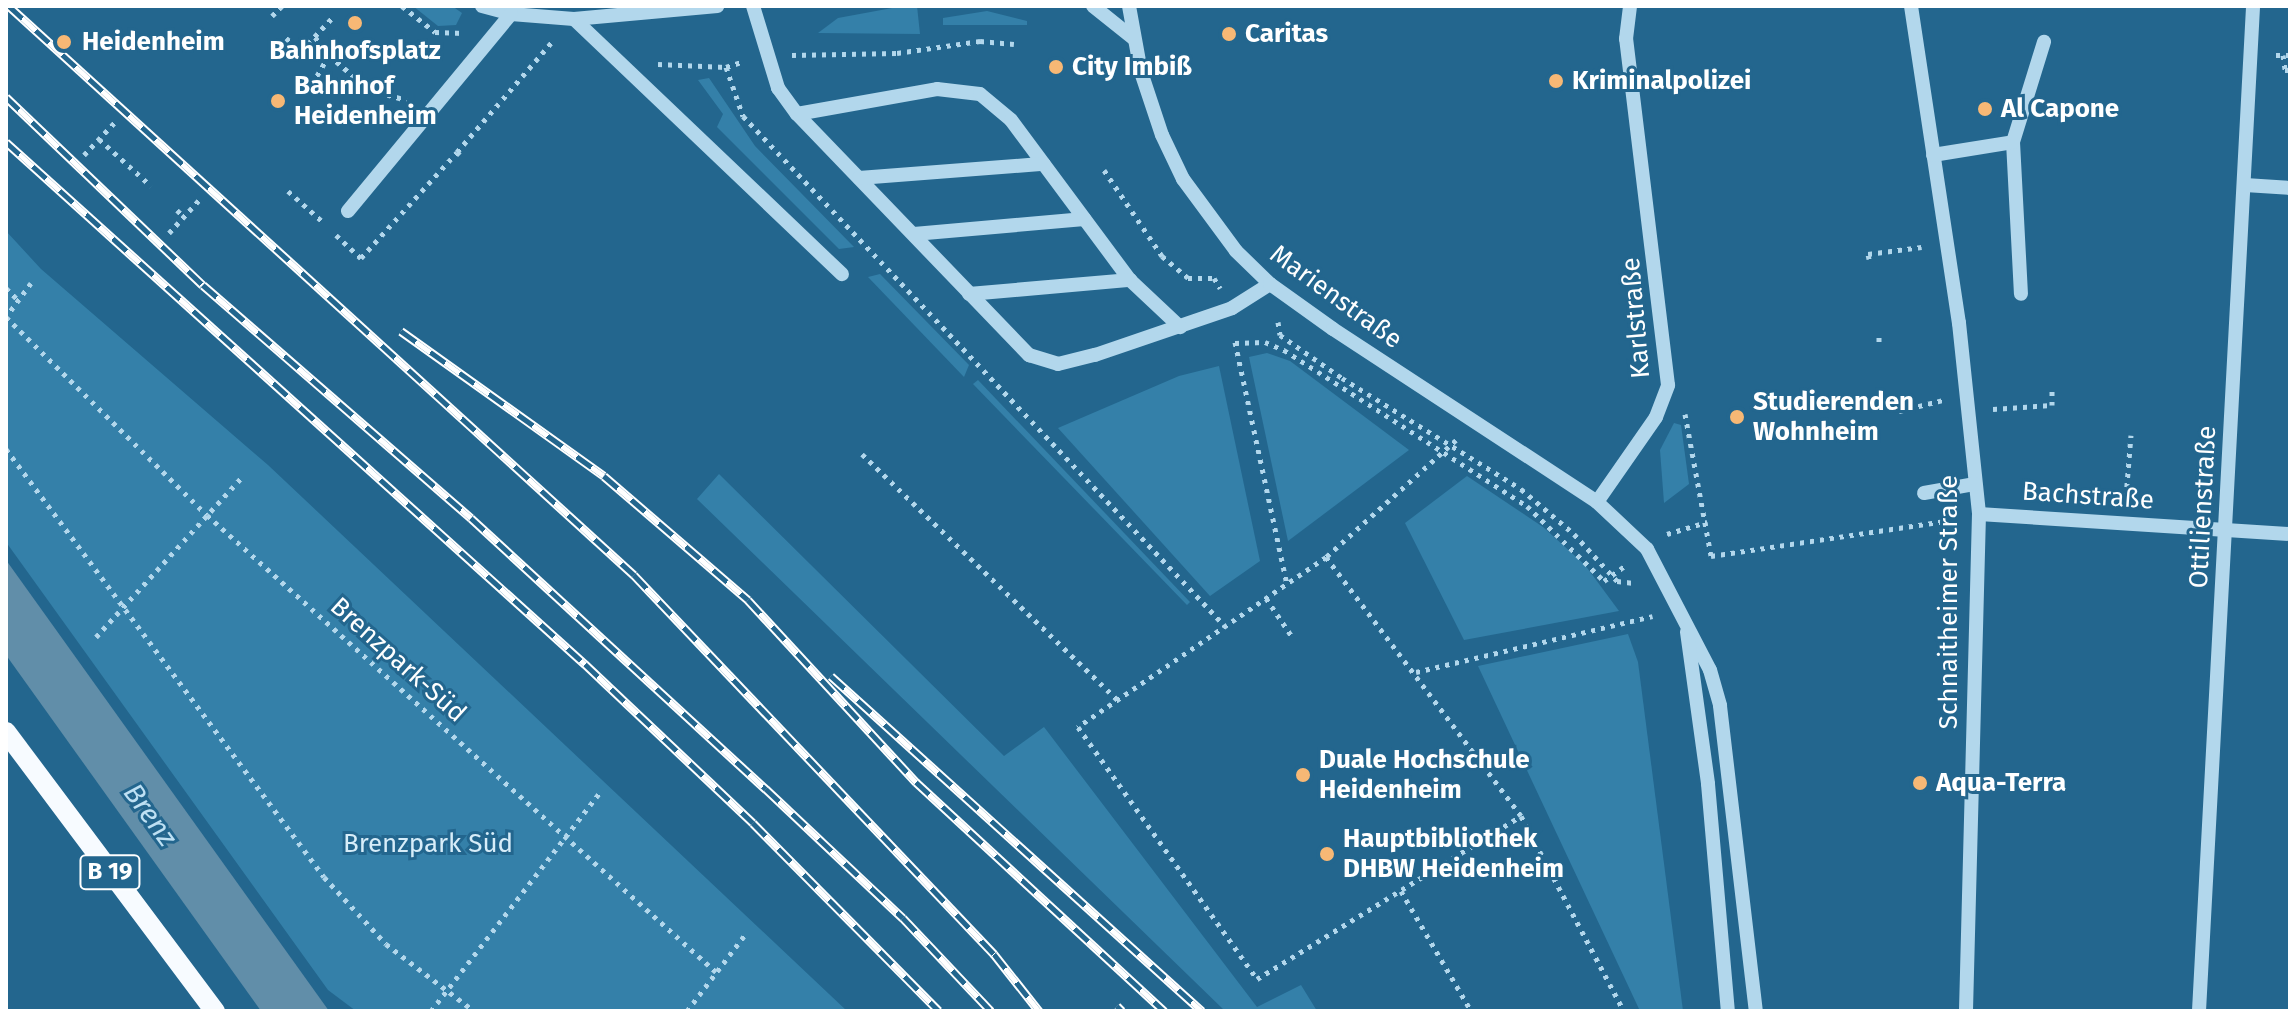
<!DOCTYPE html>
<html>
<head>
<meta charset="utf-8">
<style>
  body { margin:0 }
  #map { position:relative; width:2296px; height:1017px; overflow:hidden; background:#23668e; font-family:"Fira Sans",sans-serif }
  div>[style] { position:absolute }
  .green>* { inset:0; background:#3480a9 }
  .water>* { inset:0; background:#618ea9 }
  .path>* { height:5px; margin-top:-2.5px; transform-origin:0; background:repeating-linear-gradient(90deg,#b2d7ec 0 4px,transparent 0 10px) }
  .minor>* { height:14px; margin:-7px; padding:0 7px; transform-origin:7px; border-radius:7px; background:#b2d7ec }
  .major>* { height:20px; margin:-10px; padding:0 10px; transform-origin:10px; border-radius:10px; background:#f7fbff }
  .rail>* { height:9px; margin-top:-4.5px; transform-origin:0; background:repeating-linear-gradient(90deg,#23668e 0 18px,#fff 0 36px); box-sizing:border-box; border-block:2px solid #fff }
  .dots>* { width:22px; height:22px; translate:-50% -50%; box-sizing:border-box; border:4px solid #23668e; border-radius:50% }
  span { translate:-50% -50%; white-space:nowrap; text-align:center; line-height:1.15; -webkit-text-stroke:6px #23668e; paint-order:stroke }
  .shield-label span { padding:2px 6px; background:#23668e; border:2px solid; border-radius:6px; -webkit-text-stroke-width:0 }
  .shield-label { font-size:24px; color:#fff; font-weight:700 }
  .poi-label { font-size:26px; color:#fff; font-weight:700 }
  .left { translate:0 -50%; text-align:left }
  .street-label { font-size:26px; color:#fff }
  .park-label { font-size:26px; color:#d7edf9 }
  .water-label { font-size:28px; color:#bee0f3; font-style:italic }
  .frame { position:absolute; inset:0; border:8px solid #fff; pointer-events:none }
</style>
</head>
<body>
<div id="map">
  <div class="green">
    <i style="clip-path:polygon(413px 6px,452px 6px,462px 13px,456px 25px,438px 26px)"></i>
    <i style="clip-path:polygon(903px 6px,917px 6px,920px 34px,818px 33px,838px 18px)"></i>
    <i style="clip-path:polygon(987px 11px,1027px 21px,1027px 25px,943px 25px,943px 18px)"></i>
    <i style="clip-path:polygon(709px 78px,755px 146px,854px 247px,839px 249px,717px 127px,723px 114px,698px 80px)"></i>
    <i style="clip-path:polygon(6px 231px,41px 269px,268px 465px,847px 1011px,356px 1011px,328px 990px,6px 542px)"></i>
    <i style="clip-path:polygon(880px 274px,969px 365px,964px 377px,868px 277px)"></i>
    <i style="clip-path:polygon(1267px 353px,1290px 361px,1409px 450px,1288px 541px,1249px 357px)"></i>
    <i style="clip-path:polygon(1219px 366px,1260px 561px,1210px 596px,1058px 428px,1179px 376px)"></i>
    <i style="clip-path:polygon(978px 380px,1190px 602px,1187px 605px,973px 384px)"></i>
    <i style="clip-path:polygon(1674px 423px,1681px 425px,1689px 484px,1664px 503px,1660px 450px)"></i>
    <i style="clip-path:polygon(719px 474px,1004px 756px,1044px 727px,1257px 1007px,1301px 985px,1317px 1011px,1225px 1011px,697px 499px)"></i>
    <i style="clip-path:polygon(1467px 476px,1543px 527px,1585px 565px,1619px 611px,1464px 640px,1405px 523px)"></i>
    <i style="clip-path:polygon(1628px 634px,1638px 662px,1683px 1011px,1640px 1011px,1478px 666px)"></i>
  </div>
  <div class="water">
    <i style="clip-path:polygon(6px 560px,329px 1011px,261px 1011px,6px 655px)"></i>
  </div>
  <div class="path">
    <i style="left:402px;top:6px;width:42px;rotate:38.2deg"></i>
    <i style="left:435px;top:32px;width:29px;rotate:2deg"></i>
    <i style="left:272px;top:16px;width:14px;rotate:-45deg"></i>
    <i style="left:315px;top:37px;width:23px;rotate:52deg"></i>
    <i style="left:329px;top:55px;width:28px;rotate:120deg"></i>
    <i style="left:286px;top:38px;width:20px;rotate:41deg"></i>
    <i style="left:301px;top:51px;width:47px;rotate:-46.7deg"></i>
    <i style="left:329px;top:55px;width:52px;rotate:41.1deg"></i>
    <i style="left:368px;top:89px;width:40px;rotate:16deg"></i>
    <i style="left:792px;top:55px;width:105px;rotate:-1.1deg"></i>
    <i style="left:897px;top:53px;width:84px;rotate:-8.2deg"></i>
    <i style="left:980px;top:41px;width:34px;rotate:5deg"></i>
    <i style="left:2276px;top:55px;width:14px"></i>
    <i style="left:2283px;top:55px;width:15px;rotate:82deg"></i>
    <i style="left:2285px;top:70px;width:5px"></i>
    <i style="left:658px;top:64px;width:68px;rotate:2.5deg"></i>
    <i style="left:726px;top:67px;width:19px;rotate:-18deg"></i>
    <i style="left:726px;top:67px;width:52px;rotate:70.9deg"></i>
    <i style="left:743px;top:116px;width:702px;rotate:46.62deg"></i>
    <i style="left:99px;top:139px;width:70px;rotate:42.1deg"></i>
    <i style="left:457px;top:152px;width:145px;rotate:-49.2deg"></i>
    <i style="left:84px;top:155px;width:47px;rotate:-46.7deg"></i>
    <i style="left:1104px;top:170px;width:104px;rotate:56deg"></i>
    <i style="left:1162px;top:256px;width:34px;rotate:40deg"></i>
    <i style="left:1188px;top:278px;width:26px"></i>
    <i style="left:1214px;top:278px;width:12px;rotate:59deg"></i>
    <i style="left:288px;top:191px;width:47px;rotate:41.5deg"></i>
    <i style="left:177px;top:210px;width:10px;rotate:45deg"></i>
    <i style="left:169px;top:233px;width:47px;rotate:-47.6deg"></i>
    <i style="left:336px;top:235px;width:34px;rotate:43deg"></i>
    <i style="left:361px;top:258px;width:143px;rotate:-47.8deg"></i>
    <i style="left:457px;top:152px;width:4px;rotate:45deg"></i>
    <i style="left:1869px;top:259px;width:5px;rotate:-101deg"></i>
    <i style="left:1868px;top:254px;width:54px;rotate:-7.4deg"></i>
    <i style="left:31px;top:283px;width:42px;rotate:126.3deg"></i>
    <i style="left:6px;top:317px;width:282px;rotate:44.6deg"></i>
    <i style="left:207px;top:515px;width:684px;rotate:41.92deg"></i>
    <i style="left:6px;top:288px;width:16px;rotate:45deg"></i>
    <i style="left:1278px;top:322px;width:13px;rotate:81deg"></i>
    <i style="left:1280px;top:335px;width:75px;rotate:34.7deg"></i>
    <i style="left:1342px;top:378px;width:211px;rotate:31.8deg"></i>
    <i style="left:1521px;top:489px;width:70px;rotate:40.3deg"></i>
    <i style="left:1574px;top:534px;width:64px;rotate:47.5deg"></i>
    <i style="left:1617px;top:581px;width:17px;rotate:7deg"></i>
    <i style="left:1879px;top:337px;width:7px;rotate:90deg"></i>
    <i style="left:1235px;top:342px;width:248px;rotate:77.9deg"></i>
    <i style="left:1235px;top:343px;width:30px;rotate:-2deg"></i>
    <i style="left:1265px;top:342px;width:21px;rotate:23deg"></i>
    <i style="left:1284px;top:350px;width:289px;rotate:32.7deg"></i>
    <i style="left:1527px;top:506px;width:107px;rotate:44.2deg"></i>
    <i style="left:1604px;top:581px;width:29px;rotate:-36deg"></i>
    <i style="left:1993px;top:409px;width:59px;rotate:-3.9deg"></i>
    <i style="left:2052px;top:405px;width:14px;rotate:-90deg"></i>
    <i style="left:1899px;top:411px;width:45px;rotate:-14deg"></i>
    <i style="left:1685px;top:414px;width:144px;rotate:79.6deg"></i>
    <i style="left:1711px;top:556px;width:237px;rotate:-8.5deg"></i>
    <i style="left:1945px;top:521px;width:27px;rotate:82deg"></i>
    <i style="left:1456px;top:440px;width:175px;rotate:138deg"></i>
    <i style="left:1326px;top:557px;width:301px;rotate:145.6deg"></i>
    <i style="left:1078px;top:727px;width:309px;rotate:54.6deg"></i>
    <i style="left:1257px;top:979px;width:310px;rotate:-31.7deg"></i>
    <i style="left:6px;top:449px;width:533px;rotate:53.39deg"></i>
    <i style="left:324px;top:877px;width:91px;rotate:47.2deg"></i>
    <i style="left:386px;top:944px;width:111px;rotate:37.3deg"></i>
    <i style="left:862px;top:454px;width:355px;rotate:43.9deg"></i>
    <i style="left:2126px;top:497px;width:62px;rotate:-85.4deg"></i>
    <i style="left:1667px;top:534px;width:42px;rotate:-16.7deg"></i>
    <i style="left:1326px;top:557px;width:324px;rotate:53deg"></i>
    <i style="left:1521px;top:816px;width:221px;rotate:62.2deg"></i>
    <i style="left:1266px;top:598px;width:45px;rotate:56deg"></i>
    <i style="left:96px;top:637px;width:219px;rotate:-47.6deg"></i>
    <i style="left:1416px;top:672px;width:243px;rotate:-13.3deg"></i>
    <i style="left:1401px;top:891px;width:139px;rotate:59.7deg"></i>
    <i style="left:431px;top:1011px;width:277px;rotate:-52.3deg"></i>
    <i style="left:687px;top:1011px;width:99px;rotate:-52.8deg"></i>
  </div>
  <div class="minor">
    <i style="left:482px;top:6px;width:30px;rotate:15deg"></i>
    <i style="left:511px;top:14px;width:63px;rotate:4.5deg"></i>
    <i style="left:574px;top:19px;width:144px;rotate:-5.2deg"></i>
    <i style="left:753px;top:6px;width:86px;rotate:73deg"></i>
    <i style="left:778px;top:88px;width:32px;rotate:54deg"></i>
    <i style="left:797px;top:114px;width:335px;rotate:46.1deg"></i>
    <i style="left:1029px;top:355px;width:30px;rotate:17deg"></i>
    <i style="left:1058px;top:364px;width:38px;rotate:-14deg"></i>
    <i style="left:1095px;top:355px;width:145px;rotate:-18.9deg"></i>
    <i style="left:1232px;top:308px;width:45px;rotate:-32.3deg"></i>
    <i style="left:1093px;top:6px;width:51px;rotate:38.7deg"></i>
    <i style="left:1129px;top:6px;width:67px;rotate:79.7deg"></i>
    <i style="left:1141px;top:72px;width:66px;rotate:71.6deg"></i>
    <i style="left:1162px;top:135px;width:49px;rotate:64.5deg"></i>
    <i style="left:1183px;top:179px;width:89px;rotate:53.6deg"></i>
    <i style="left:1236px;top:251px;width:47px;rotate:44.1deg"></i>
    <i style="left:1270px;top:284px;width:77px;rotate:35.5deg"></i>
    <i style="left:1333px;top:329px;width:316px;rotate:33.2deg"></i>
    <i style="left:1597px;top:502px;width:69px;rotate:43.2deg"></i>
    <i style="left:1647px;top:549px;width:136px;rotate:62.5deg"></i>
    <i style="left:1710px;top:670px;width:37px;rotate:74deg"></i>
    <i style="left:1720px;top:706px;width:307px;rotate:83.3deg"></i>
    <i style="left:1911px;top:6px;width:321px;rotate:81.4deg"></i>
    <i style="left:1959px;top:323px;width:192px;rotate:84deg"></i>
    <i style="left:1979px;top:514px;width:497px;rotate:91.5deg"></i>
    <i style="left:574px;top:19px;width:370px;rotate:43.6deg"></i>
    <i style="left:797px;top:114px;width:142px;rotate:-10.1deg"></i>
    <i style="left:937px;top:89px;width:43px;rotate:6.6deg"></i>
    <i style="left:980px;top:94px;width:40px;rotate:40deg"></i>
    <i style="left:1011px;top:120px;width:199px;rotate:53.4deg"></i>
    <i style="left:1130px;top:280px;width:69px;rotate:43.2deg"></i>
    <i style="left:2013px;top:142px;width:152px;rotate:87deg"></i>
    <i style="left:1933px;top:155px;width:81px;rotate:-9.2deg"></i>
    <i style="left:2013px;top:142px;width:105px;rotate:-72.8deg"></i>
    <i style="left:859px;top:178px;width:185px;rotate:-4.4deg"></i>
    <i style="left:2245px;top:185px;width:45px;rotate:3.8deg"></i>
    <i style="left:348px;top:211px;width:256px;rotate:-50.4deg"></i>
    <i style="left:914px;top:234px;width:171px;rotate:-5deg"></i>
    <i style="left:969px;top:294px;width:162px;rotate:-5deg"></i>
    <i style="left:1924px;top:493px;width:52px;rotate:-10deg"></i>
    <i style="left:1597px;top:502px;width:103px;rotate:-55.2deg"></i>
    <i style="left:1656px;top:417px;width:34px;rotate:-69deg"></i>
    <i style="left:1668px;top:385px;width:349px;rotate:-96.9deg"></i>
    <i style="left:1626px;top:39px;width:33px;rotate:-83deg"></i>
    <i style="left:1979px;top:514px;width:312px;rotate:3.7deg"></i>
    <i style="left:1687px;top:632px;width:153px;rotate:82.1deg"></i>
    <i style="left:1708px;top:784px;width:228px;rotate:85deg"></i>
    <i style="left:2199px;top:1011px;width:1006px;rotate:-86.92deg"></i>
  </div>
  <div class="major">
    <i style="left:6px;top:732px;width:349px;rotate:53.2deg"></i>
  </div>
  <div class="rail">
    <i style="left:9px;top:6px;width:845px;rotate:42.31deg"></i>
    <i style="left:634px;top:575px;width:523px;rotate:46.47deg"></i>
    <i style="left:994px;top:954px;width:73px;rotate:51.7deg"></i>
    <i style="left:6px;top:97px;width:272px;rotate:43.7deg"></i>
    <i style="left:203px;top:285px;width:355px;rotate:41deg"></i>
    <i style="left:471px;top:518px;width:401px;rotate:42.6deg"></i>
    <i style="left:766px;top:789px;width:188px;rotate:43.3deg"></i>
    <i style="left:903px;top:918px;width:128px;rotate:46.6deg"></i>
    <i style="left:6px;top:142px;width:780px;rotate:42.04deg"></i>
    <i style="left:585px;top:664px;width:231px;rotate:43.4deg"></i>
    <i style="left:753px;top:823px;width:264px;rotate:45.3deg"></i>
    <i style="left:401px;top:331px;width:249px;rotate:35.5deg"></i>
    <i style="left:604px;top:476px;width:190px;rotate:40.7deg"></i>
    <i style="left:748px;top:600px;width:248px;rotate:47.3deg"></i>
    <i style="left:916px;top:782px;width:338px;rotate:42.7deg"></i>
    <i style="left:831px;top:676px;width:500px;rotate:42.1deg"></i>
    <i style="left:1117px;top:1006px;width:7px;rotate:45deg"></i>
  </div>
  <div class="dots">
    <i style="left:355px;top:23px;background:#f7b875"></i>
    <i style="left:1229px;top:34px;background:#f7b875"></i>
    <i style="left:64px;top:42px;background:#f7b875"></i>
    <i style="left:1056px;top:67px;background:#f7b875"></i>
    <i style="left:1556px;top:81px;background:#f7b875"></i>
    <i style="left:278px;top:101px;background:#f7b875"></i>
    <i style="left:1985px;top:109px;background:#f7b875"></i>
    <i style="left:1737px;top:417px;background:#f7b875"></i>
    <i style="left:1303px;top:775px;background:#f7b875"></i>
    <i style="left:1920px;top:783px;background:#f7b875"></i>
    <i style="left:1327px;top:854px;background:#f7b875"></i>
  </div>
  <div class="shield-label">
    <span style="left:110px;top:872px">B 19</span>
  </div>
  <div class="poi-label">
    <span class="left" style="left:1245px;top:34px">Caritas</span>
    <span class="left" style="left:82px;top:42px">Heidenheim</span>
    <span style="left:355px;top:51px">Bahnhofsplatz</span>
    <span class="left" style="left:1072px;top:67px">City Imbiß</span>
    <span class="left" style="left:1572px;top:81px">Kriminalpolizei</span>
    <span class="left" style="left:294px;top:101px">Bahnhof<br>Heidenheim</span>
    <span class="left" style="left:2001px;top:109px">Al Capone</span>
    <span class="left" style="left:1753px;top:417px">Studierenden<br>Wohnheim</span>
    <span class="left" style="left:1319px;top:775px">Duale Hochschule<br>Heidenheim</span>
    <span class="left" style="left:1936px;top:783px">Aqua-Terra</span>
    <span class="left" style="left:1343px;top:854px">Hauptbibliothek<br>DHBW Heidenheim</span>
  </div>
  <div class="street-label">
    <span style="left:1336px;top:297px;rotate:36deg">Marienstraße</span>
    <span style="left:1636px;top:318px;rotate:-95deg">Karlstraße</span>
    <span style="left:2088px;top:496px;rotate:4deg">Bachstraße</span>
    <span style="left:2203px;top:507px;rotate:-87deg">Ottilienstraße</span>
    <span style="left:1949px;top:602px;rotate:-90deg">Schnaitheimer Straße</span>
    <span style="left:398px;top:660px;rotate:42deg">Brenzpark-Süd</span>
  </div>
  <div class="park-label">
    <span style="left:428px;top:844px">Brenzpark Süd</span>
  </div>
  <div class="water-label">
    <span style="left:150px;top:815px;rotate:54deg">Brenz</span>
  </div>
  <div class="frame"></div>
</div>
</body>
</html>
